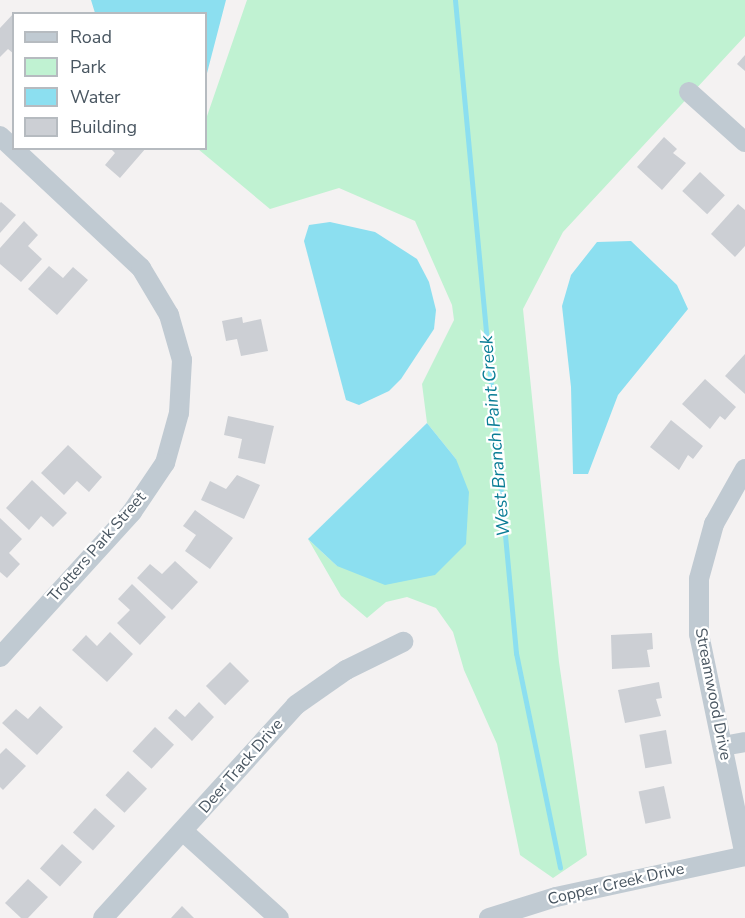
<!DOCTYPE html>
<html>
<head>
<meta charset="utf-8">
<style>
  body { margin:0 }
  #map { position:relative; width:745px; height:918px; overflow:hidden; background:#f4f2f2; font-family:"Nunito Sans",sans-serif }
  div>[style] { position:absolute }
  .green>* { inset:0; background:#c0f2d2 }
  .water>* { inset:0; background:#8cdff0 }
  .stream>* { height:5px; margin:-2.5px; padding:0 2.5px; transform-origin:2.5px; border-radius:2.5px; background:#8cdff0 }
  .building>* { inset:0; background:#cccfd4; transform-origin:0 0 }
  .minor>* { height:20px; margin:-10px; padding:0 10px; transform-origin:10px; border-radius:10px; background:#c0cad2 }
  span { translate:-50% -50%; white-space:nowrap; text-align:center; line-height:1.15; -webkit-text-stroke:4.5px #fff; paint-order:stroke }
  .street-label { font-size:16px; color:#495661 }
  .water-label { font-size:18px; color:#087c95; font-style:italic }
  .legend { position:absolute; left:12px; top:12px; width:195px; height:138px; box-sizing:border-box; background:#fff; border:2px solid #b6bbc0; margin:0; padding:8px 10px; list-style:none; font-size:18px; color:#495661 }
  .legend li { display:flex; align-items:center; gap:12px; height:30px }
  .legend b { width:30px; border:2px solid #b6bbc0 }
</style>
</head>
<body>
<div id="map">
  <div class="green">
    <i style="clip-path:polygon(247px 0,745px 0,745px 36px,563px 232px,523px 309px,559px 662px,587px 855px,553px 878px,520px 855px,497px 744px,464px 670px,453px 632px,436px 608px,407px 597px,386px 602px,367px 618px,341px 596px,308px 539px,337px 566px,456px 459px,427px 423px,422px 384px,454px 320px,452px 305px,415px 221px,339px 188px,270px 209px,198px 149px,206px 148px,206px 119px)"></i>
  </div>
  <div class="water">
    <i style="clip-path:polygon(91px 0,226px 0,206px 77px,206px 14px,95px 13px)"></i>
    <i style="clip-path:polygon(330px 222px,375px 232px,417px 259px,429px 282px,436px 310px,434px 329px,401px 379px,389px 391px,359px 405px,346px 400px,304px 241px,309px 225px)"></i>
    <i style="clip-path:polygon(631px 241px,677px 285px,688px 309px,618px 395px,588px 474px,573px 474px,571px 387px,562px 306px,571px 275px,597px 242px)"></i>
    <i style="clip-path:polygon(427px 423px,456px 459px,469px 492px,466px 544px,435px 575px,385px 585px,337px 566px,308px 539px)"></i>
  </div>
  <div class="stream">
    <i style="left:455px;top:0;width:656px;rotate:84.66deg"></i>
    <i style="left:516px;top:653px;width:219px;rotate:78.4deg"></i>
  </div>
  <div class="building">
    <i style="clip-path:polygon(14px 13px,14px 54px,8px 49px,0 57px,0 28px)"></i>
    <i style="clip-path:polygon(745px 55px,745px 71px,737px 64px)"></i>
    <i style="clip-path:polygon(664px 137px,677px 149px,673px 153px,686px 163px,662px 190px,637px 167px)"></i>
    <i style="clip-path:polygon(110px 148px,146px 148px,120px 178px,105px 165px,115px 153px)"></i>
    <i style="left:700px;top:172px;width:34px;height:26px;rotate:43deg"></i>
    <i style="clip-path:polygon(1px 202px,16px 215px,0 233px,0 203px)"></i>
    <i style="clip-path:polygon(738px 204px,745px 210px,745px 246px,735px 257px,711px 234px)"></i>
    <i style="clip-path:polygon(24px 221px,38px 235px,28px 246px,42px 259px,21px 282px,0 264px,0 248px)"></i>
    <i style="clip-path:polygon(49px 266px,63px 278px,73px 267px,88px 280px,57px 315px,28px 289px)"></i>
    <i style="clip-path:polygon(242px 317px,243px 323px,261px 319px,268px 351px,241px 356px,237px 339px,226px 341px,222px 321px)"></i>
    <i style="clip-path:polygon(745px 354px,745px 394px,725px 376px)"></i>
    <i style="clip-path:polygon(705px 379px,736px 407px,725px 420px,720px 416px,710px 429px,682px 404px)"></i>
    <i style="clip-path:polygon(228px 416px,274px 426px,265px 464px,238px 458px,242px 439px,224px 435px)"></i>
    <i style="clip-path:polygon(671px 420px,703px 446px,693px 459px,688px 455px,679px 470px,650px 447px)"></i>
    <i style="clip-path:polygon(68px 445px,102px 477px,89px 492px,77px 481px,64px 495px,41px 473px)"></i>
    <i style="clip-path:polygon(237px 475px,260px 485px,244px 519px,201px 500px,210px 481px,226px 489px)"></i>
    <i style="clip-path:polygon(32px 480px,67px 513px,53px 527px,41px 516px,29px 530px,6px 508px)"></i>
    <i style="clip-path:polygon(195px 510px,233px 538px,210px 569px,185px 551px,196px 535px,183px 526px)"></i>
    <i style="clip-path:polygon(0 518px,22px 539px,9px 553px,20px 564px,7px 578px,0 572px)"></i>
    <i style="clip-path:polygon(175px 561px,198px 582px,172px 610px,137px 578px,150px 564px,162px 574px)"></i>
    <i style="clip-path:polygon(132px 584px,166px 617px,140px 645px,117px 623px,130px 610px,118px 599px)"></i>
    <i style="clip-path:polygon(110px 632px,133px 654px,107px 682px,72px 650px,86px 635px,97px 646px)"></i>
    <i style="clip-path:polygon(652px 633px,653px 649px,647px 650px,650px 667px,612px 669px,611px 635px)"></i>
    <i style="left:230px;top:662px;width:27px;height:34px;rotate:45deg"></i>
    <i style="clip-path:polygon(659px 682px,662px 698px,656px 699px,661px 716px,625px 723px,618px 690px)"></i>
    <i style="clip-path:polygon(199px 702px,214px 717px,192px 741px,168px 718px,176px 709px,185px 717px)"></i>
    <i style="clip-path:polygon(40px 706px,63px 727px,37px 755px,2px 723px,16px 709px,28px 719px)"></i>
    <i style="left:155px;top:727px;width:26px;height:33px;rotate:43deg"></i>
    <i style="left:666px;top:730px;width:34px;height:27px;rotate:80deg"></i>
    <i style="clip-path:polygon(6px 748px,26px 766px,3px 790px,0 787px,0 754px)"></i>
    <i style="left:128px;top:771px;width:26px;height:33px;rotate:43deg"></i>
    <i style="left:664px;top:786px;width:33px;height:26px;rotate:78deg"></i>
    <i style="left:95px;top:808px;width:27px;height:33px;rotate:42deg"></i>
    <i style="left:62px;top:844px;width:27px;height:33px;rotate:42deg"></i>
    <i style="clip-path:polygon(28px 879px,48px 897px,28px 918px,21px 918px,5px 903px)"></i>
    <i style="clip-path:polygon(182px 906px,194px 918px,171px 918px)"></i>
  </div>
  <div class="minor">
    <i style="left:689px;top:92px;width:75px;rotate:41.8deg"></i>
    <i style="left:0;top:136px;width:193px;rotate:43.1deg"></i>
    <i style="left:141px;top:268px;width:55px;rotate:59.2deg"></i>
    <i style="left:169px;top:315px;width:47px;rotate:73.9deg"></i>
    <i style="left:182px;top:360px;width:53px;rotate:93.2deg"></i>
    <i style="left:179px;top:413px;width:52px;rotate:105.6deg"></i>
    <i style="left:165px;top:463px;width:59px;rotate:124deg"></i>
    <i style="left:132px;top:512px;width:196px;rotate:132.3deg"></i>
    <i style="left:745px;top:469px;width:63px;rotate:119.4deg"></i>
    <i style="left:714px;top:524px;width:57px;rotate:105.3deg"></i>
    <i style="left:699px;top:579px;width:55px;rotate:90deg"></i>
    <i style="left:699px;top:634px;width:227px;rotate:78.3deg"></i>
    <i style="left:723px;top:746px;width:22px;rotate:-10deg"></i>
    <i style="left:184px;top:832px;width:128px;rotate:42.2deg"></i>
    <i style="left:103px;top:918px;width:287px;rotate:-47.8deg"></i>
    <i style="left:296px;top:705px;width:61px;rotate:-35deg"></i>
    <i style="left:346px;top:670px;width:64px;rotate:-26.2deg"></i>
    <i style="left:489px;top:918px;width:70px;rotate:-17.4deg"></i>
    <i style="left:556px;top:897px;width:193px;rotate:-12.2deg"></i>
  </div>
  <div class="street-label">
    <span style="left:97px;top:547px;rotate:-49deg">Trotters Park Street</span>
    <span style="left:713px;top:694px;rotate:79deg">Streamwood Drive</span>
    <span style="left:241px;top:766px;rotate:-49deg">Deer Track Drive</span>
    <span style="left:616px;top:884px;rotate:-13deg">Copper Creek Drive</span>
  </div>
  <div class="water-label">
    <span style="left:495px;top:436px;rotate:-95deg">West Branch Paint Creek</span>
  </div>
  <ul class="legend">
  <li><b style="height:8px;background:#c0cad2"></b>Road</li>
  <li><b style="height:16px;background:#c0f2d2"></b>Park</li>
  <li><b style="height:16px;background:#8cdff0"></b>Water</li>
  <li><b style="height:16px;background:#cccfd4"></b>Building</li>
  </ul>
</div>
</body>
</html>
